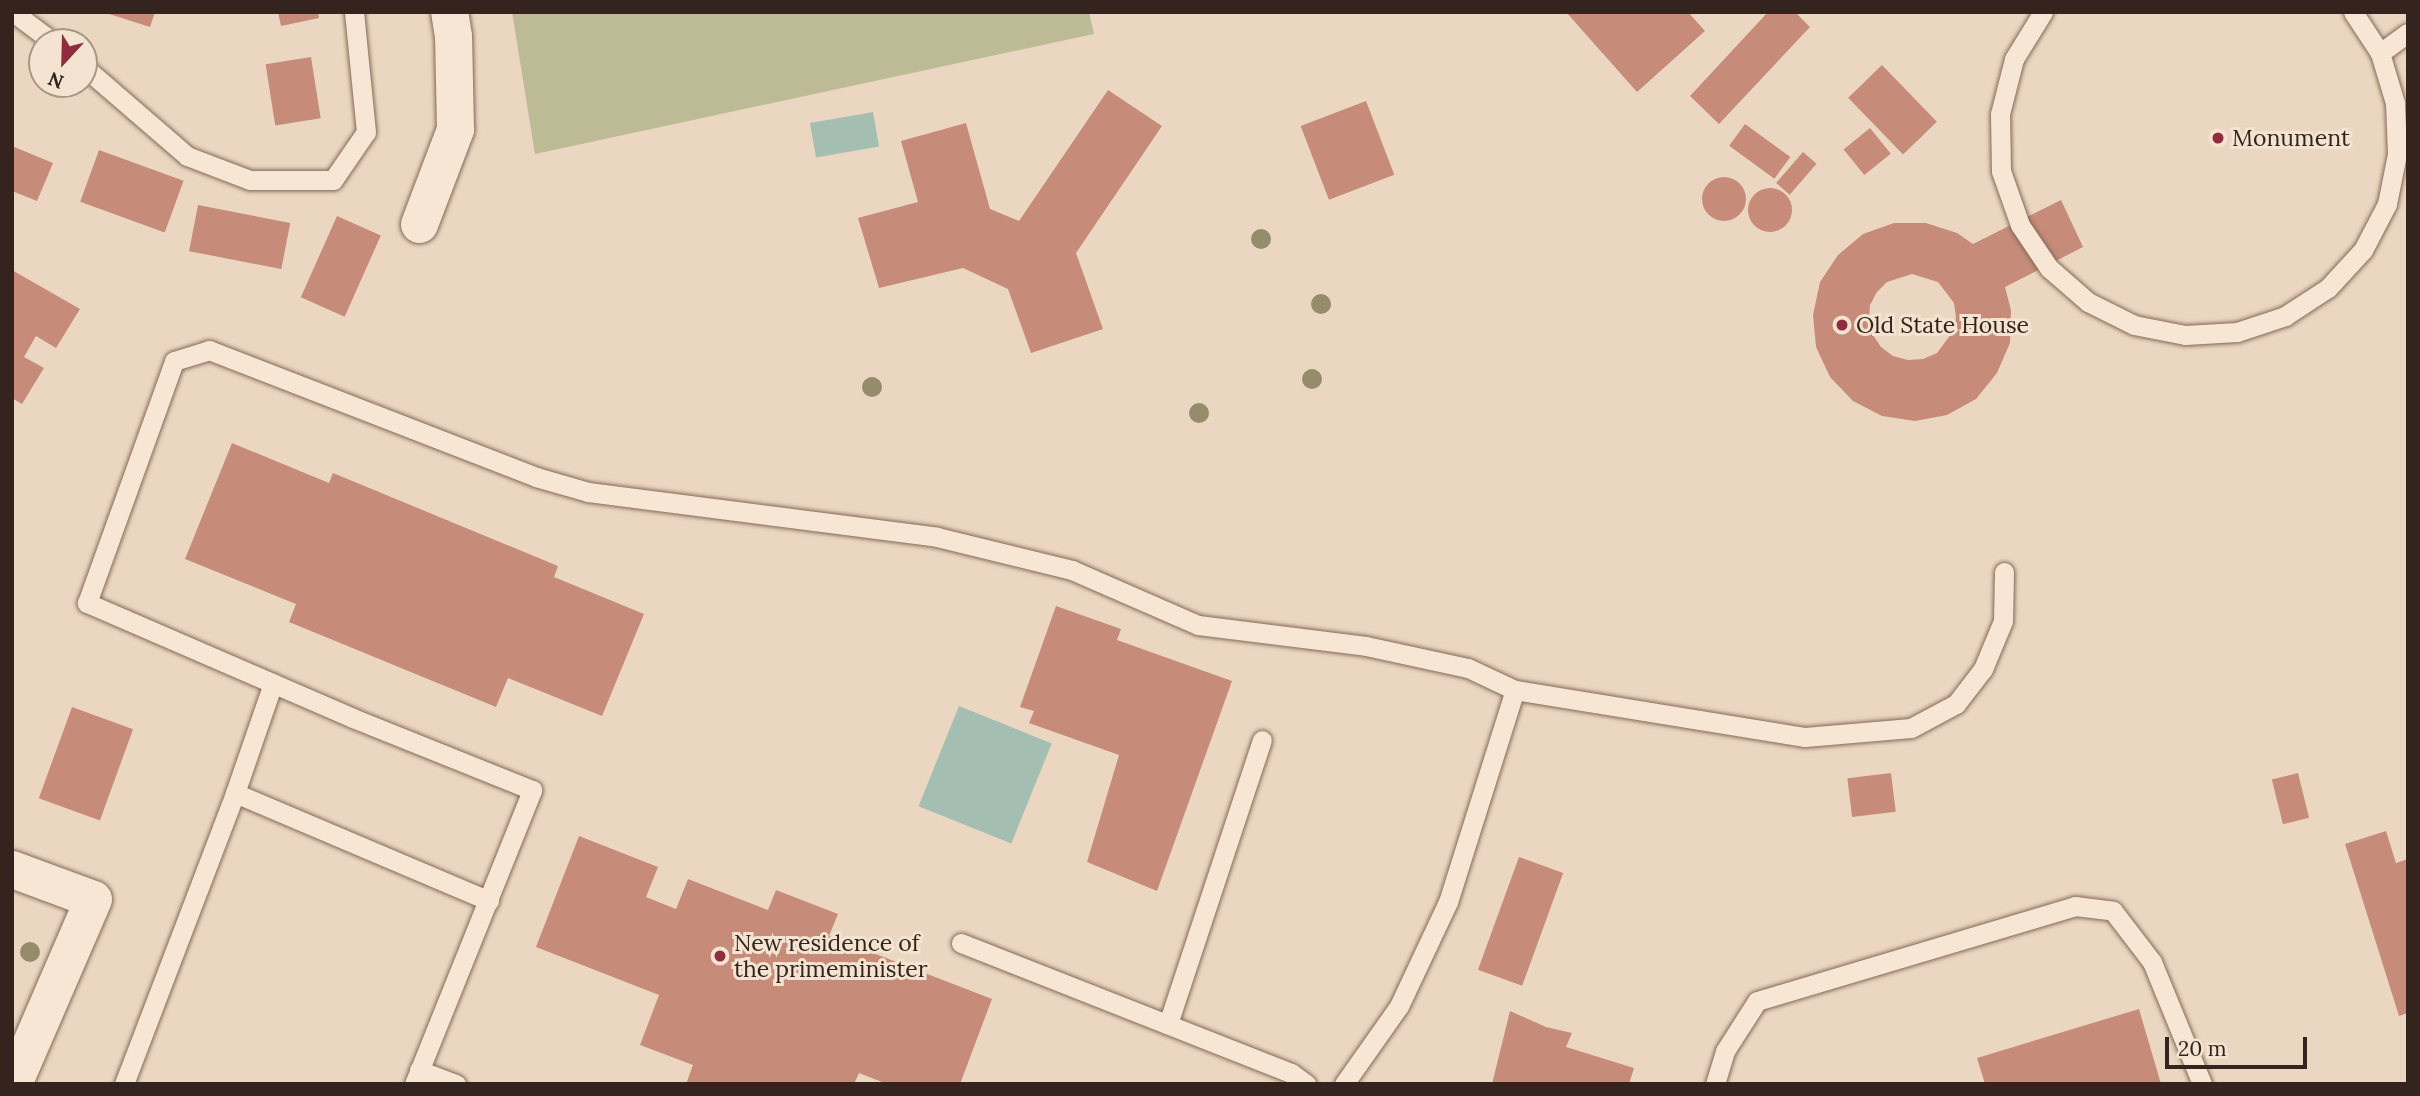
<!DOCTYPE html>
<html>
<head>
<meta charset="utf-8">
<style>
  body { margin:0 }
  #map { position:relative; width:2420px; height:1096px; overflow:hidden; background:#ebd7c1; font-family:Lora,serif }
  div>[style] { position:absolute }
  .cemetery>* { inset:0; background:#bdbb95 }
  .water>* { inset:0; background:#a4beb2; transform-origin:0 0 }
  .building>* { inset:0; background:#c78c79; transform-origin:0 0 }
  .round { border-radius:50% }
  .roads { filter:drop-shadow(0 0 2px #84695a) drop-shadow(0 0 2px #84695a) }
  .service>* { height:19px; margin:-9.5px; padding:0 9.5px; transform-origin:9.5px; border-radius:9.5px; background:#f7e6d4 }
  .minor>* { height:37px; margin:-18.5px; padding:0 18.5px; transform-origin:18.5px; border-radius:18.5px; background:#f7e6d4 }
  .trees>* { width:20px; height:20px; margin:-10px; border-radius:50%; background:#948c6b }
  .dots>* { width:19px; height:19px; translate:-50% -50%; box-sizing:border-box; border:4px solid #f3e3d0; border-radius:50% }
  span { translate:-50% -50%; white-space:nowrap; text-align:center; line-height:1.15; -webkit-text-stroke:6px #f3e3d0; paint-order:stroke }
  .poi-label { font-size:23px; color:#34241d }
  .left { translate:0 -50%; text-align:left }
  .frame { position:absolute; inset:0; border:14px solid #34241d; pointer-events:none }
  .north { position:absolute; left:28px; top:28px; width:70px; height:70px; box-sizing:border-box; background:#f3e3d0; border:2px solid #a79788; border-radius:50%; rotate:202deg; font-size:19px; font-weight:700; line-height:28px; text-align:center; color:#34241d }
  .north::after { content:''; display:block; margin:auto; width:24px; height:32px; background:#8f2d3e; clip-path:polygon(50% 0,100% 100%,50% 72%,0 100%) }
  .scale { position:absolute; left:2165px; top:1037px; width:142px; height:32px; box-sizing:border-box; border:4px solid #34241d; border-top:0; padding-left:9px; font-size:21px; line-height:24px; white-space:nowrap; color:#34241d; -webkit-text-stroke:5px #f3e3d0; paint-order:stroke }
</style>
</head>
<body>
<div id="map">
  <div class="cemetery">
    <i style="clip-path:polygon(512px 12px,1089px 12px,1094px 34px,535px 154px)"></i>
  </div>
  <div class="water">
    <i style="left:873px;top:112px;width:35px;height:64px;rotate:80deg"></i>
    <i style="left:959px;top:706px;width:100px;height:108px;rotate:22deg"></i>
  </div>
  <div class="building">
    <i style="clip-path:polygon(103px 12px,155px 12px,150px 27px)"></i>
    <i style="clip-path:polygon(278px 12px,318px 12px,319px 18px,281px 26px)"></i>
    <i style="clip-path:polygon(1566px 12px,1688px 12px,1705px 31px,1637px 92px)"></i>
    <i style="clip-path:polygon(1768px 12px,1795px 12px,1810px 27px,1719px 124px,1690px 96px)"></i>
    <i style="left:311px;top:57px;width:62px;height:46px;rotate:81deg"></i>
    <i style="left:1882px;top:65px;width:79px;height:47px;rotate:46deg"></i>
    <i style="clip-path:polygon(1108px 90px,1162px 126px,1076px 253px,1103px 329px,1031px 353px,1008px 289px,963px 268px,879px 288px,858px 218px,918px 202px,901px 141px,966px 123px,990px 209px,1019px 221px)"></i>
    <i style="left:1366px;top:101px;width:79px;height:70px;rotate:69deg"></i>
    <i style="left:1745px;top:124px;width:56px;height:27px;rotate:36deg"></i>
    <i style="left:1870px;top:128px;width:33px;height:34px;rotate:51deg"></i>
    <i style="clip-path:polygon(12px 146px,53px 163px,37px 201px,12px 191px)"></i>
    <i style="left:99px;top:150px;width:90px;height:55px;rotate:20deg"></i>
    <i style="left:1803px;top:152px;width:18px;height:41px;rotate:41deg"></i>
    <i class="round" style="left:1702px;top:177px;width:44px;height:44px"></i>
    <i class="round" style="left:1748px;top:188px;width:44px;height:44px"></i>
    <i style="clip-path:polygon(evenodd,2061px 200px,2083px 247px,2005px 287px,2011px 310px,2010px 343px,1997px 373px,1976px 399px,1947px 415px,1915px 421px,1882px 416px,1853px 401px,1830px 377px,1816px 347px,1813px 315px,1820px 282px,1838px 255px,1863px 234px,1894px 223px,1926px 223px,1957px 233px,1973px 244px,2061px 200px,1912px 274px,1938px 282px,1954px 303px,1956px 317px,1954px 330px,1937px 353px,1923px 359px,1908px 360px,1893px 356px,1881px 347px,1873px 335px,1869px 320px,1870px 305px,1877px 292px,1887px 282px,1912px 274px)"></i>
    <i style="left:198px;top:205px;width:94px;height:47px;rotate:11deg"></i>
    <i style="left:337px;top:216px;width:48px;height:89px;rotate:24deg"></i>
    <i style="clip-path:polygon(12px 270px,80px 309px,56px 348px,36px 336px,24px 357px,44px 368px,22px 404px,12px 398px)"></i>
    <i style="clip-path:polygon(232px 443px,329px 483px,333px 473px,558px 566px,554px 577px,644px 614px,602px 716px,508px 678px,496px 707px,289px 622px,296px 604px,185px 559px)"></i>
    <i style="clip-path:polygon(1056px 606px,1121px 629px,1117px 640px,1232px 681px,1157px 891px,1087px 862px,1119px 755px,1029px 723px,1034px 711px,1020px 707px)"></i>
    <i style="left:72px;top:707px;width:65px;height:97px;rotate:20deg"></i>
    <i style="left:1891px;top:773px;width:39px;height:44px;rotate:83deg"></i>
    <i style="left:2298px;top:773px;width:46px;height:27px;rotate:76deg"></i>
    <i style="clip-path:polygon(2386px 831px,2396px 863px,2408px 859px,2408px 1013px,2399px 1016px,2345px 844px)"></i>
    <i style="clip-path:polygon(579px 836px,658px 867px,646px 897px,676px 909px,688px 879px,768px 910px,776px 890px,838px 914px,829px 936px,992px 999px,960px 1084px,887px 1084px,859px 1073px,854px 1084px,686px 1084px,693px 1065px,640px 1045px,659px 995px,536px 947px)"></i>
    <i style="left:1519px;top:857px;width:47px;height:120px;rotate:20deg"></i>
    <i style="clip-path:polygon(2139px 1009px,2161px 1084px,1985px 1084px,1977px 1058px)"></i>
    <i style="clip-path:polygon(1510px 1011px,1546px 1027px,1572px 1033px,1566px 1047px,1634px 1068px,1629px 1084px,1492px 1084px)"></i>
  </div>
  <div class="roads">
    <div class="service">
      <i style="left:13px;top:12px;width:50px;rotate:36.9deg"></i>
      <i style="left:2043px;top:12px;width:55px;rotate:121.7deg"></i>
      <i style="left:2014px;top:59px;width:57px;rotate:104.3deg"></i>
      <i style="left:2000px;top:114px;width:57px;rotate:89deg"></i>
      <i style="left:2001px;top:171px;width:57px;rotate:70.6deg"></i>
      <i style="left:2020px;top:225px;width:52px;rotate:56deg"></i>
      <i style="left:2049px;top:268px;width:52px;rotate:41.1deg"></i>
      <i style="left:2088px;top:302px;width:51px;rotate:26.6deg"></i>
      <i style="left:2134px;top:325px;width:52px;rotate:11.1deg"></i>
      <i style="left:2185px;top:335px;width:52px;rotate:-3.3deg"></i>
      <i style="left:2237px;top:332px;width:51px;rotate:-18.4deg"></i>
      <i style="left:2285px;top:316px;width:51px;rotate:-33.1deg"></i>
      <i style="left:2328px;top:288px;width:52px;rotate:-47.4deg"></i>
      <i style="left:2363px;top:250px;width:52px;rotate:-62.4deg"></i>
      <i style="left:2387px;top:204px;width:51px;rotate:-78.7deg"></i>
      <i style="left:2397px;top:154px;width:51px;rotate:-92.2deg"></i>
      <i style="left:2395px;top:103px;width:52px;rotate:-106.7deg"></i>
      <i style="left:2380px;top:53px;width:49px;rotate:-123.4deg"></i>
      <i style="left:2380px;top:53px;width:34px;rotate:-36deg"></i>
      <i style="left:84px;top:67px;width:136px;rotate:40.8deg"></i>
      <i style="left:187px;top:156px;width:67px;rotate:20.9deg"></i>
      <i style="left:250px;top:180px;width:83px"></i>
      <i style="left:333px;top:180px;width:58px;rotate:-55.5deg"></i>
      <i style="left:366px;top:132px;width:121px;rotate:-95.7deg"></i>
      <i style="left:235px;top:793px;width:276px;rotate:23deg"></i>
      <i style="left:961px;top:943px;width:355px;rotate:21.5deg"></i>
      <i style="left:1291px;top:1073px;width:19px;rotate:36deg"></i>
      <i style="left:1168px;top:1024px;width:299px;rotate:-71.7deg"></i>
      <i style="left:419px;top:1070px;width:40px;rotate:21deg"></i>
      <i style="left:124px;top:1084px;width:311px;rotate:-69.1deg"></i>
      <i style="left:235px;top:793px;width:116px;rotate:-70.9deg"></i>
      <i style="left:414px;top:1084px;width:317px;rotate:-68.1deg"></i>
      <i style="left:532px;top:790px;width:193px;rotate:-158.1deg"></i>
      <i style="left:353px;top:718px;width:290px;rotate:-156.6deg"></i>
      <i style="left:87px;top:603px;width:257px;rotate:-70.2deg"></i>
      <i style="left:174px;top:361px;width:37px;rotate:-17deg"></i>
      <i style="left:209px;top:350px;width:351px;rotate:21.2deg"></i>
      <i style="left:536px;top:477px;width:54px;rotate:16.1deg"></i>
      <i style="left:588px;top:492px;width:352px;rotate:7.3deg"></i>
      <i style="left:937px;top:537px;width:139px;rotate:13.7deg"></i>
      <i style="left:1072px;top:570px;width:137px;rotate:23.6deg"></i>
      <i style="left:1198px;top:625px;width:169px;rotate:7.1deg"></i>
      <i style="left:1366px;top:646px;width:104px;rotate:12.2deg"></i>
      <i style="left:1468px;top:668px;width:52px;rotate:25.1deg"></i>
      <i style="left:1515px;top:690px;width:294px;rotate:9.2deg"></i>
      <i style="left:1805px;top:737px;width:106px;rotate:-4.9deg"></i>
      <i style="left:1911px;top:728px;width:51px;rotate:-28.1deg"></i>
      <i style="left:1956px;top:704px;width:44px;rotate:-52.4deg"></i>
      <i style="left:1983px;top:669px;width:52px;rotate:-67.4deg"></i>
      <i style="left:2003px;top:621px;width:49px;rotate:-88.8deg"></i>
      <i style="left:1344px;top:1084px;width:95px;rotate:-54.8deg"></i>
      <i style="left:1399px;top:1006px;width:115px;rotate:-64.8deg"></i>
      <i style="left:1448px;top:902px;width:222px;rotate:-72.5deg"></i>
      <i style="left:1715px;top:1084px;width:34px;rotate:-73deg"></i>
      <i style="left:1725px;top:1051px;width:59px;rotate:-57.4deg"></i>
      <i style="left:1757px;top:1001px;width:332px;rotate:-16.6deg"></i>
      <i style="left:2075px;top:906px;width:38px;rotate:7deg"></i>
      <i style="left:2113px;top:911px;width:64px;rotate:52.6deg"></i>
      <i style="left:2152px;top:962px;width:132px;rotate:67.7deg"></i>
    </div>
    <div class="minor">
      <i style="left:419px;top:224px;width:102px;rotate:-69.2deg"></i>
      <i style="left:455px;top:129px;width:93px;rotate:-91.2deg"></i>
      <i style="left:453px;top:36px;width:24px;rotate:-99deg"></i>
      <i style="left:12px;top:869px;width:86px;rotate:20.3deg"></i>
      <i style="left:93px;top:899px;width:202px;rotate:113.4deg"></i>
    </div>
  </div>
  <div class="trees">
    <i style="left:1261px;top:239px"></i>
    <i style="left:1321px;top:304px"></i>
    <i style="left:1312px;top:379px"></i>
    <i style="left:872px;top:387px"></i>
    <i style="left:1199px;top:413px"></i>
    <i style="left:30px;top:952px"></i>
  </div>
  <div class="dots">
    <i style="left:2218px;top:138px;background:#8f2d3e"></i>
    <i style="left:1842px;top:325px;background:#8f2d3e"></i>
    <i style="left:720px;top:956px;background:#8f2d3e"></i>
  </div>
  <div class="poi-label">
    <span class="left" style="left:2232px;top:138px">Monument</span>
    <span class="left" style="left:1856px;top:325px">Old State House</span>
    <span class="left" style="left:734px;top:956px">New residence of<br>the primeminister</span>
  </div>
  <div class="frame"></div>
  <div class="north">N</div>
  <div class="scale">20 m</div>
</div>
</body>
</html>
